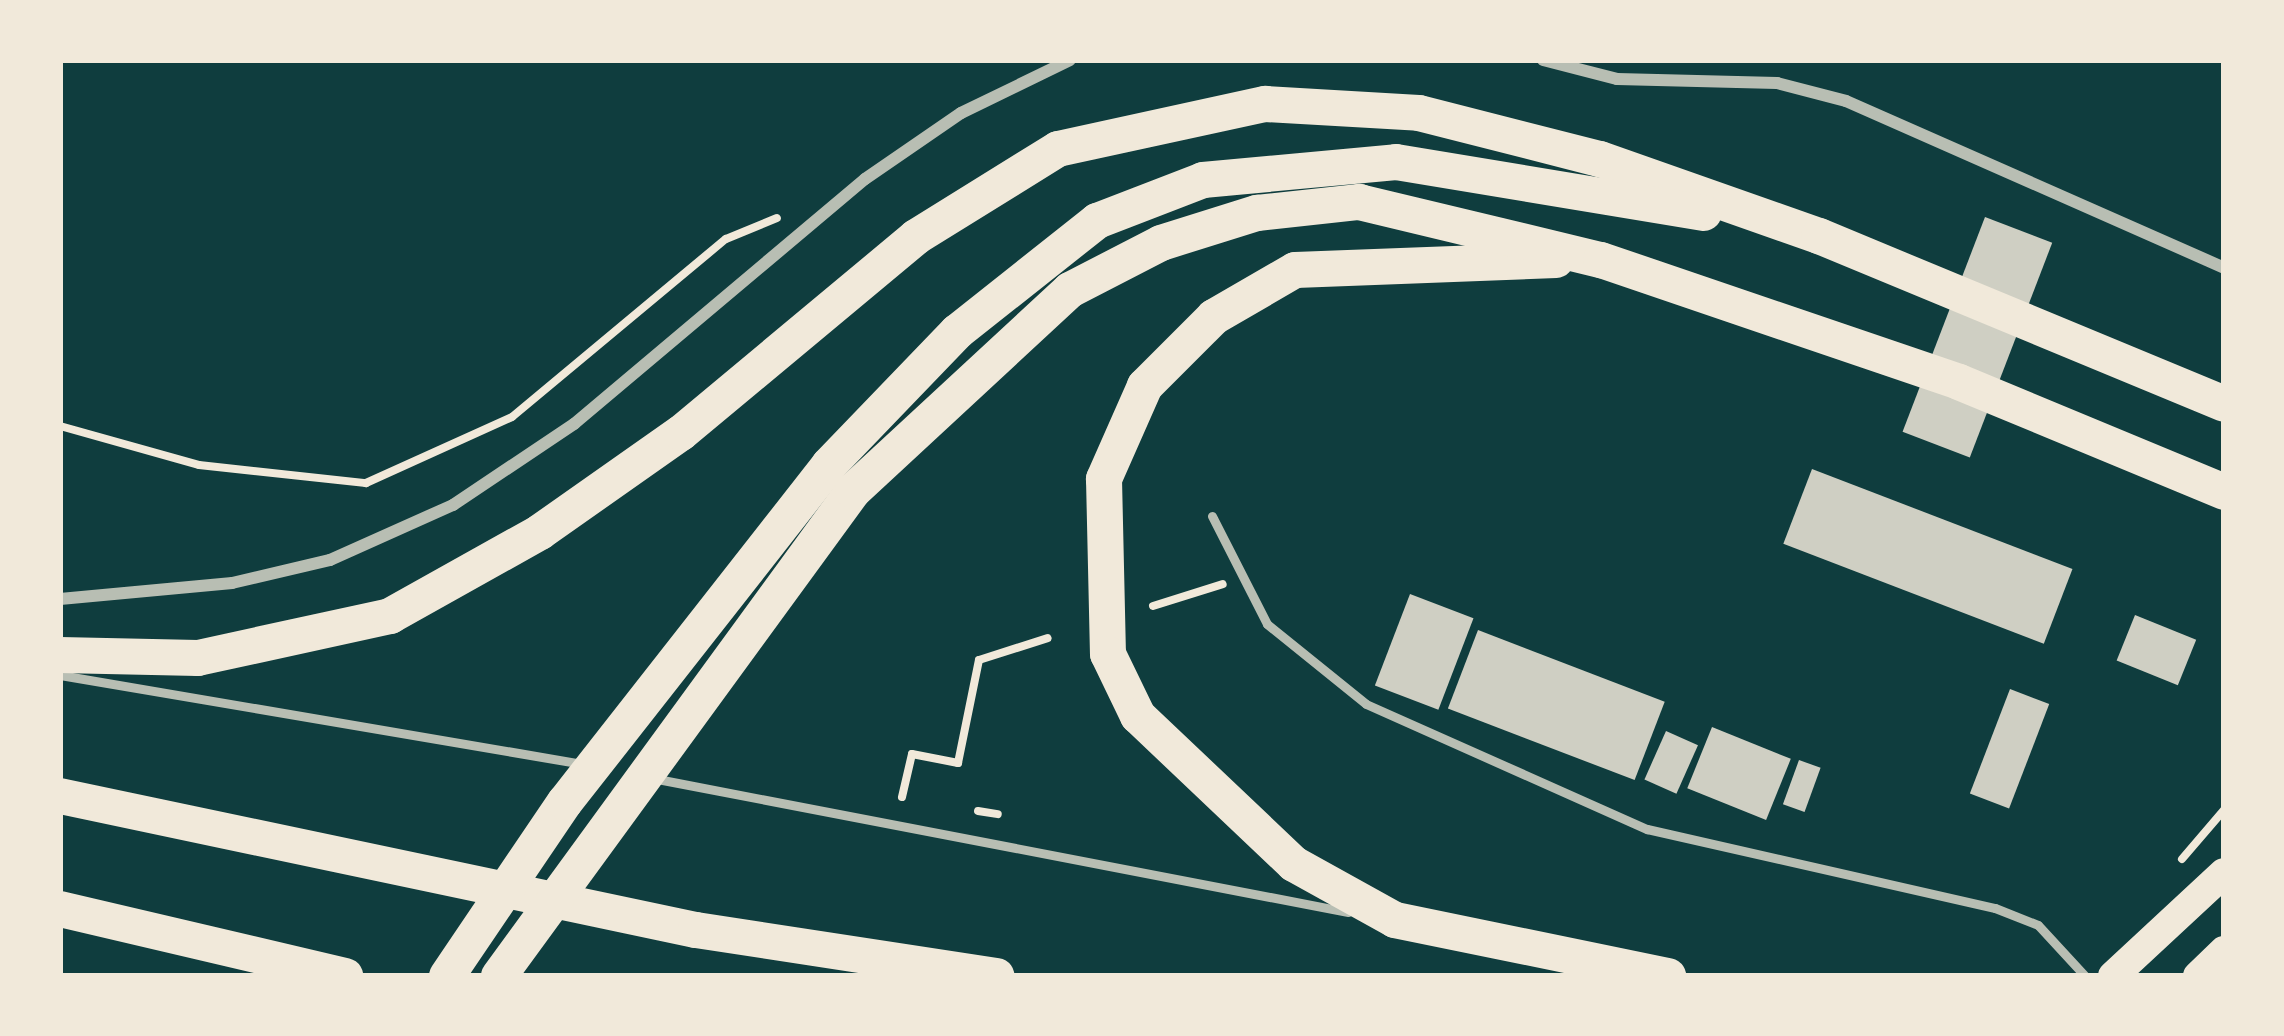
<!DOCTYPE html>
<html>
<head>
<meta charset="utf-8">
<style>
  body { margin:0 }
  #map { position:relative; width:2284px; height:1036px; overflow:hidden; background:#0f3d3e; font-family:Rubik,sans-serif }
  div>[style] { position:absolute }
  .building>* { inset:0; background:#cfcfc3; transform-origin:0 0 }
  .path>* { height:8px; margin:-4px; padding:0 4px; transform-origin:4px; border-radius:4px; background:#f1e9da }
  .service>* { height:9px; margin:-4.5px; padding:0 4.5px; transform-origin:4.5px; border-radius:4.5px; background:#b8beb3 }
  .minor>* { height:12px; margin:-6px; padding:0 6px; transform-origin:6px; border-radius:6px; background:#b8beb3 }
  .primary>* { height:30px; margin:-15px; padding:0 15px; transform-origin:15px; border-radius:15px; background:#f1e9da }
  .motorway>* { height:36px; margin:-18px; padding:0 18px; transform-origin:18px; border-radius:18px; background:#f1e9da }
  span { translate:-50% -50%; white-space:nowrap; text-align:center; line-height:1.15; -webkit-text-stroke:9px #f1e9da; paint-order:stroke }
  .frame { position:absolute; inset:0; border:63px solid #f1e9da; pointer-events:none }
</style>
</head>
<body>
<div id="map">
  <div class="building">
    <i style="left:1985px;top:217px;width:72px;height:230px;rotate:21deg"></i>
    <i style="left:1812px;top:469px;width:279px;height:80px;rotate:21deg"></i>
    <i style="left:1410px;top:594px;width:68px;height:98px;rotate:21deg"></i>
    <i style="left:2135px;top:615px;width:66px;height:49px;rotate:22deg"></i>
    <i style="left:1478px;top:630px;width:200px;height:84px;rotate:21deg"></i>
    <i style="left:2010px;top:689px;width:42px;height:112px;rotate:21deg"></i>
    <i style="left:1712px;top:727px;width:85px;height:66px;rotate:22deg"></i>
    <i style="left:1666px;top:731px;width:35px;height:53px;rotate:24deg"></i>
    <i style="left:1799px;top:760px;width:23px;height:47px;rotate:20deg"></i>
  </div>
  <div class="path">
    <i style="left:60px;top:426px;width:144px;rotate:15.7deg"></i>
    <i style="left:199px;top:465px;width:168px;rotate:6.2deg"></i>
    <i style="left:366px;top:483px;width:160px;rotate:-24.3deg"></i>
    <i style="left:512px;top:417px;width:278px;rotate:-39.8deg"></i>
    <i style="left:726px;top:239px;width:55px;rotate:-22.4deg"></i>
    <i style="left:1153px;top:606px;width:73px;rotate:-17.4deg"></i>
    <i style="left:902px;top:797px;width:44px;rotate:-76.9deg"></i>
    <i style="left:912px;top:754px;width:47px;rotate:11.1deg"></i>
    <i style="left:958px;top:763px;width:105px;rotate:-78.5deg"></i>
    <i style="left:979px;top:660px;width:72px;rotate:-17.7deg"></i>
    <i style="left:978px;top:811px;width:20px;rotate:9deg"></i>
    <i style="left:2182px;top:859px;width:65px;rotate:-49.4deg"></i>
  </div>
  <div class="service">
    <i style="left:1212px;top:516px;width:121px;rotate:63deg"></i>
    <i style="left:1267px;top:624px;width:127px;rotate:38.9deg"></i>
    <i style="left:1366px;top:704px;width:308px;rotate:24deg"></i>
    <i style="left:1647px;top:829px;width:357px;rotate:12.8deg"></i>
    <i style="left:1995px;top:908px;width:46px;rotate:21.6deg"></i>
    <i style="left:2038px;top:925px;width:69px;rotate:47.3deg"></i>
    <i style="left:60px;top:675px;width:531px;rotate:9.66deg"></i>
    <i style="left:652px;top:778px;width:709px;rotate:10.9deg"></i>
  </div>
  <div class="minor">
    <i style="left:1543px;top:60px;width:76px;rotate:14.4deg"></i>
    <i style="left:1617px;top:79px;width:160px;rotate:1.4deg"></i>
    <i style="left:1777px;top:83px;width:71px;rotate:14.6deg"></i>
    <i style="left:1846px;top:101px;width:413px;rotate:23.8deg"></i>
    <i style="left:60px;top:599px;width:173px;rotate:-5.3deg"></i>
    <i style="left:232px;top:583px;width:101px;rotate:-13.2deg"></i>
    <i style="left:330px;top:560px;width:135px;rotate:-24.1deg"></i>
    <i style="left:453px;top:505px;width:146px;rotate:-33.8deg"></i>
    <i style="left:574px;top:424px;width:380px;rotate:-40.1deg"></i>
    <i style="left:865px;top:179px;width:116px;rotate:-34.5deg"></i>
    <i style="left:961px;top:113px;width:121px;rotate:-25.9deg"></i>
  </div>
  <div class="primary">
    <i style="left:2113px;top:976px;width:151px;rotate:-42.9deg"></i>
    <i style="left:2198px;top:976px;width:36px;rotate:-44deg"></i>
  </div>
  <div class="motorway">
    <i style="left:1556px;top:260px;width:261px;rotate:177.8deg"></i>
    <i style="left:1295px;top:270px;width:94px;rotate:149.9deg"></i>
    <i style="left:1214px;top:317px;width:98px;rotate:135deg"></i>
    <i style="left:1145px;top:386px;width:102px;rotate:113.8deg"></i>
    <i style="left:1104px;top:479px;width:175px;rotate:88.7deg"></i>
    <i style="left:1108px;top:654px;width:69px;rotate:64.2deg"></i>
    <i style="left:1138px;top:716px;width:215px;rotate:43.5deg"></i>
    <i style="left:1294px;top:864px;width:115px;rotate:29deg"></i>
    <i style="left:1395px;top:920px;width:279px;rotate:11.6deg"></i>
    <i style="left:60px;top:655px;width:138px;rotate:1.2deg"></i>
    <i style="left:198px;top:658px;width:197px;rotate:-12.3deg"></i>
    <i style="left:390px;top:616px;width:172px;rotate:-29.2deg"></i>
    <i style="left:540px;top:532px;width:172px;rotate:-35.1deg"></i>
    <i style="left:681px;top:433px;width:306px;rotate:-39.8deg"></i>
    <i style="left:916px;top:237px;width:167px;rotate:-31.8deg"></i>
    <i style="left:1058px;top:149px;width:212px;rotate:-12.3deg"></i>
    <i style="left:1265px;top:104px;width:154px;rotate:3.3deg"></i>
    <i style="left:1419px;top:113px;width:187px;rotate:14.3deg"></i>
    <i style="left:1600px;top:159px;width:232px;rotate:19.4deg"></i>
    <i style="left:1819px;top:236px;width:438px;rotate:22.5deg"></i>
    <i style="left:60px;top:796px;width:650px;rotate:11.9deg"></i>
    <i style="left:696px;top:930px;width:304px;rotate:8.7deg"></i>
    <i style="left:60px;top:909px;width:293px;rotate:13.2deg"></i>
    <i style="left:447px;top:976px;width:210px;rotate:-55.9deg"></i>
    <i style="left:565px;top:802px;width:428px;rotate:-51.9deg"></i>
    <i style="left:829px;top:465px;width:185px;rotate:-46.1deg"></i>
    <i style="left:957px;top:332px;width:179px;rotate:-38.4deg"></i>
    <i style="left:1097px;top:221px;width:114px;rotate:-21.1deg"></i>
    <i style="left:1203px;top:180px;width:194px;rotate:-5.3deg"></i>
    <i style="left:1396px;top:162px;width:312px;rotate:9.4deg"></i>
    <i style="left:499px;top:976px;width:600px;rotate:-53.87deg"></i>
    <i style="left:853px;top:491px;width:296px;rotate:-42.8deg"></i>
    <i style="left:1070px;top:290px;width:102px;rotate:-27.3deg"></i>
    <i style="left:1161px;top:243px;width:101px;rotate:-17.4deg"></i>
    <i style="left:1257px;top:213px;width:103px;rotate:-6.2deg"></i>
    <i style="left:1359px;top:202px;width:249px;rotate:13.5deg"></i>
    <i style="left:1601px;top:260px;width:378px;rotate:18.8deg"></i>
    <i style="left:1959px;top:382px;width:287px;rotate:22.5deg"></i>
  </div>
  <div class="frame"></div>
</div>
</body>
</html>
